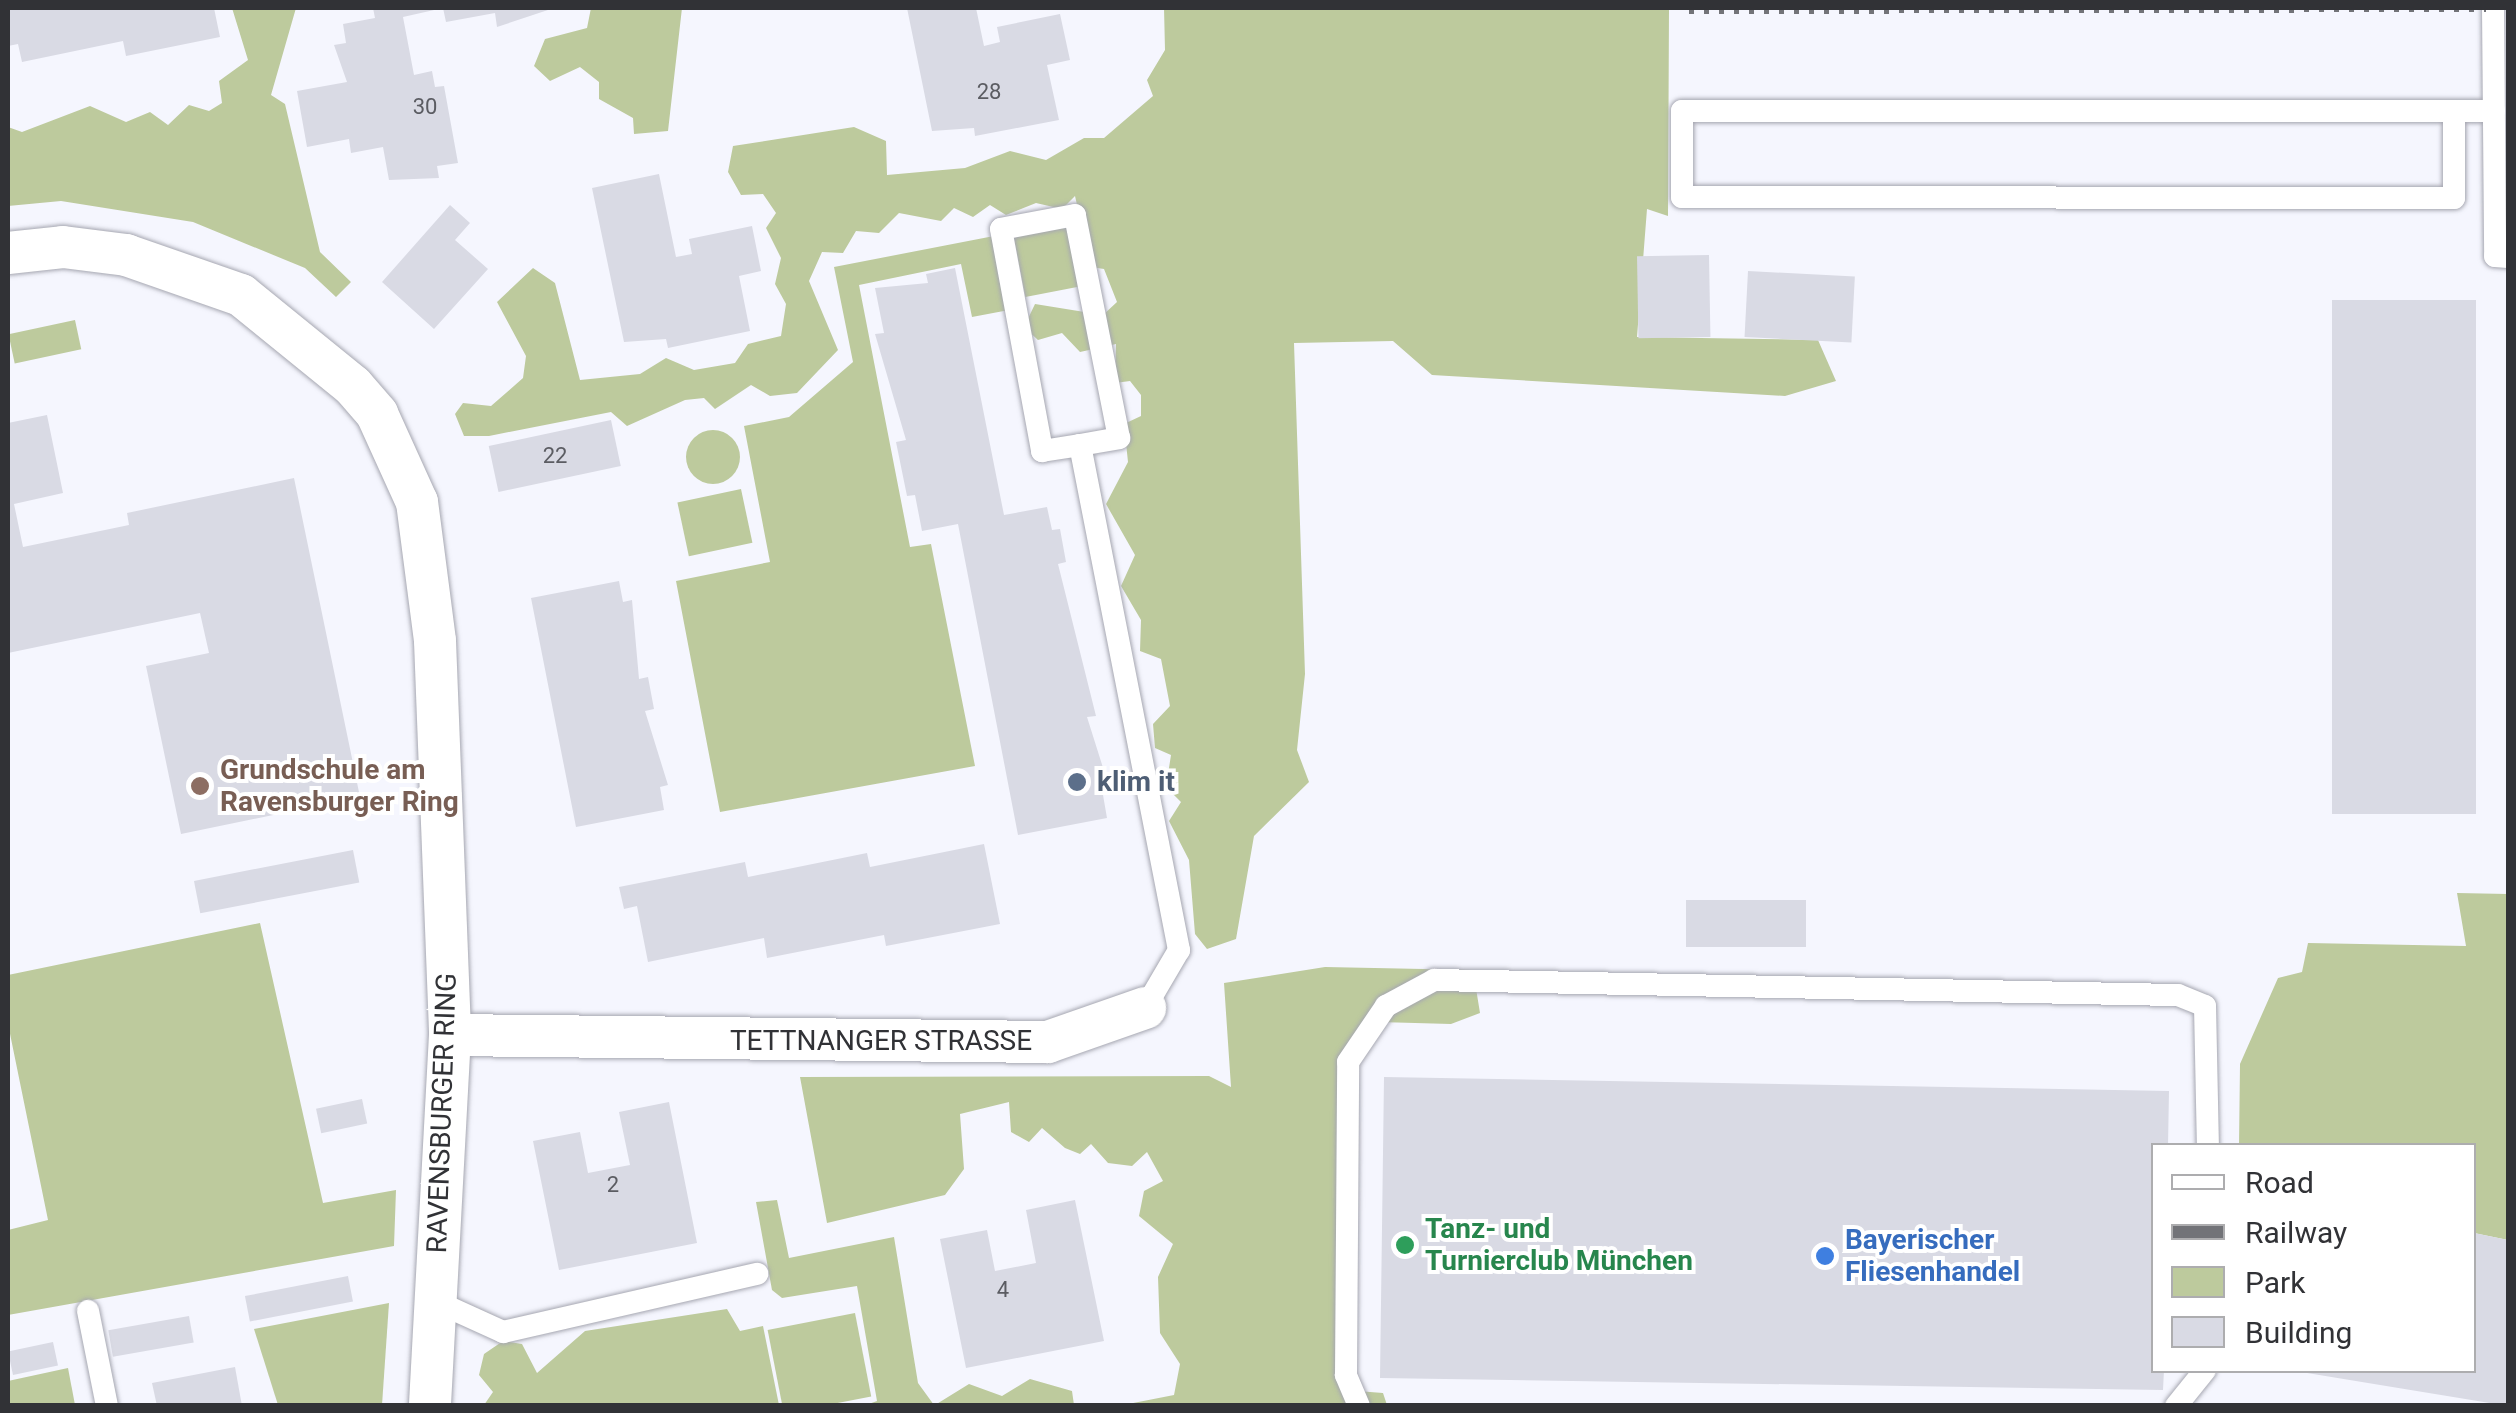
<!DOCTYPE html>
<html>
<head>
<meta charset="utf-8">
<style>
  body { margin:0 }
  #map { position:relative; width:2516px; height:1413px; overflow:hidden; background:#f5f6fe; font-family:Roboto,sans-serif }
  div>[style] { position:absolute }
  .green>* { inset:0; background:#bdca9d; transform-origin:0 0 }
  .round { border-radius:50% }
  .building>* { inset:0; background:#d9dae4; transform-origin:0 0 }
  .roads { filter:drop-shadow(0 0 2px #a6a7b1) drop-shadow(0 0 2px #a6a7b1) }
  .lane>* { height:22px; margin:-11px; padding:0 11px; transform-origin:11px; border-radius:11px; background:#fff }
  .street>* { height:42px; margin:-21px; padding:0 21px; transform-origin:21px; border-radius:21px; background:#fff }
  .rail>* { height:8px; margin-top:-4px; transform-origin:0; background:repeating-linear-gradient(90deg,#727378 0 5px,transparent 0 15px) }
  .dots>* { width:28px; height:28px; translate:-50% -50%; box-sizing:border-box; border:5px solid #fff; border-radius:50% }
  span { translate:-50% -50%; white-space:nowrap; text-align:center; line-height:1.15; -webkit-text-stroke:8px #fff; paint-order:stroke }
  .number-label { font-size:22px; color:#5b5c62 }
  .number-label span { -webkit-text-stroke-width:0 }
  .education-label { font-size:28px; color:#785e54; font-weight:700 }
  .left { translate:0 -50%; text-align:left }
  .service-label { font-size:28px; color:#4e5e75; font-weight:700 }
  .street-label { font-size:28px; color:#313236 }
  .leisure-label { font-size:28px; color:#27864d; font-weight:700 }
  .shop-label { font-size:28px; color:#366cbe; font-weight:700 }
  .frame { position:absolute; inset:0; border:10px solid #313236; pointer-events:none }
  .legend { position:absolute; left:2151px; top:1143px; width:325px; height:230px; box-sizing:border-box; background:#fff; border:2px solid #adadaf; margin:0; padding:12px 18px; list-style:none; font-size:30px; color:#313236 }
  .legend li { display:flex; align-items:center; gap:20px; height:50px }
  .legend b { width:50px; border:2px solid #adadaf }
</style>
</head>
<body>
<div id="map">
  <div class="green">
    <i style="clip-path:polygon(232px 8px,296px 8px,271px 95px,285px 104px,320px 252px,351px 282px,336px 297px,305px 268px,193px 222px,61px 201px,8px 206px,8px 127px,22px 132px,90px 106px,126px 122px,150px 112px,168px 125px,189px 105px,209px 111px,222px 103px,219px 81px,248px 60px)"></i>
    <i style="clip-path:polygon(591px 8px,682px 8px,668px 131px,634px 134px,633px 118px,599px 99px,599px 82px,580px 67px,550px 81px,534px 66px,545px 39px,587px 28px)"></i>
    <i style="clip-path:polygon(1164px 8px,1669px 8px,1668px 216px,1647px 209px,1637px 337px,1818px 340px,1836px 381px,1785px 396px,1432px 375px,1393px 341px,1294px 343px,1305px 674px,1297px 750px,1309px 782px,1254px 836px,1236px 939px,1207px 949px,1195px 934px,1189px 860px,1169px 821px,1181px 802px,1166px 787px,1171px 755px,1155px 748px,1153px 724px,1170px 706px,1161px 659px,1140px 651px,1141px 620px,1121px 586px,1135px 555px,1106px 504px,1128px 462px,1124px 424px,1141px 416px,1141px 395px,1130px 381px,1115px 383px,1116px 344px,1080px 352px,1062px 333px,1038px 340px,1024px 327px,1035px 304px,1103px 315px,1117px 302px,1104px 269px,1091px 267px,1075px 196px,1062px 209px,1036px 203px,1006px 215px,990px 205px,973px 217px,954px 208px,941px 221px,899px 213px,879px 233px,856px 231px,843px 253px,822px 252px,809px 281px,838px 350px,797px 393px,770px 396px,751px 385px,715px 409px,704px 398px,685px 400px,627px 426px,611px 412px,489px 436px,464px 436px,455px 414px,463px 403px,491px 406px,523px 378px,526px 356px,497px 302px,533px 268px,555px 283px,580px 380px,640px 374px,666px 358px,694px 370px,735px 363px,748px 344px,781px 336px,786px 304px,775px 284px,781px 258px,766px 228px,776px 213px,763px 194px,741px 195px,728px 172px,733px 146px,854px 127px,886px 141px,887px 175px,965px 168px,1010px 151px,1046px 160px,1084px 138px,1104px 138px,1153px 96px,1147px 80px,1165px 50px)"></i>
    <i style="left:1066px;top:223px;width:65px;height:54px;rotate:79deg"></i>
    <i style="clip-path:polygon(994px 236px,1009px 310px,972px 317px,961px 264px,859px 285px,910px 547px,931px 544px,975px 766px,720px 812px,676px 581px,770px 562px,744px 426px,789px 417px,853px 362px,834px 267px)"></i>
    <i style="left:75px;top:320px;width:30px;height:68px;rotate:78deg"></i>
    <i class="round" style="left:686px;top:430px;width:54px;height:54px"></i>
    <i style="left:741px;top:489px;width:55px;height:65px;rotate:78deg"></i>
    <i style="clip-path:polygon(2457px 893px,2508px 894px,2508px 1240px,2474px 1233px,2474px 1146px,2239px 1146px,2240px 1064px,2278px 978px,2302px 972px,2308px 943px,2466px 946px)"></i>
    <i style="clip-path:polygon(260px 923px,323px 1203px,396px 1190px,394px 1246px,8px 1315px,8px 1230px,48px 1220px,8px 1024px,8px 975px)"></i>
    <i style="clip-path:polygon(1325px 967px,1473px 970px,1480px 1013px,1451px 1024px,1379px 1022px,1338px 1061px,1344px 1390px,1383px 1393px,1387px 1405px,1123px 1405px,1174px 1395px,1180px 1364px,1160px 1333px,1158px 1277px,1173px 1244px,1139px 1216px,1144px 1191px,1163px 1181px,1147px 1152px,1132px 1166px,1108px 1163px,1091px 1144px,1080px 1154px,1065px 1148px,1042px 1128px,1029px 1142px,1011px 1132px,1009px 1102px,960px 1114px,964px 1169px,945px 1195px,827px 1223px,800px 1077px,1209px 1076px,1231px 1087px,1224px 983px)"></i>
    <i style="clip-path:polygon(777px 1200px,789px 1258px,894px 1237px,918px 1383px,934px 1405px,866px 1405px,877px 1401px,857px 1286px,782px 1298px,772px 1290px,756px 1202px)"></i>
    <i style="clip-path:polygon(389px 1303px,382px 1405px,278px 1405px,254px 1329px)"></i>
    <i style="clip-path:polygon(727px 1309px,740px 1331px,763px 1326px,779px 1405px,484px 1405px,493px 1392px,479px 1375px,484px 1354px,503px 1341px,522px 1344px,537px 1373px,585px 1331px)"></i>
    <i style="left:855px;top:1313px;width:85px;height:89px;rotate:79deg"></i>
    <i style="clip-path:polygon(68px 1368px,75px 1405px,8px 1405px,8px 1381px)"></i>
    <i style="clip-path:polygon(1030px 1379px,1072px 1391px,1074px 1405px,935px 1405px,969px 1384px,1002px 1396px)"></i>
  </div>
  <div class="building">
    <i style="clip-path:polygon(8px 8px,214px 8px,220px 37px,126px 56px,123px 41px,22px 62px,18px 44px,8px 46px)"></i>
    <i style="clip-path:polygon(373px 8px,443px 8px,403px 17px,414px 75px,432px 71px,435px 87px,444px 86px,458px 163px,437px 166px,439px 178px,389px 180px,383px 147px,351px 153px,349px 139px,307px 147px,297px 91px,347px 82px,334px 45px,346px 43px,343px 24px,375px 18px)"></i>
    <i style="clip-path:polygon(443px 8px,551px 8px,551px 9px,497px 27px,495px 13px,446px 22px)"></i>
    <i style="clip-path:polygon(907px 8px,976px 8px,984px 46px,1000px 42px,997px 27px,1060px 14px,1070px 60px,1047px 65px,1059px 120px,975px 136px,974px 128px,932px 131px)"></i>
    <i style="clip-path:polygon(659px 174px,676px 257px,692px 254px,689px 239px,752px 226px,761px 271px,739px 276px,750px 331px,668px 348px,666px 339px,624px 342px,592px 188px)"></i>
    <i style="clip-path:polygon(450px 205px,470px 223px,455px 240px,488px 269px,434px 329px,382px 282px)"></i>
    <i style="left:1709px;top:255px;width:82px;height:72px;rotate:89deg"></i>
    <i style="clip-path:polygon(955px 268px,1004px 515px,1047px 507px,1052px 530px,1060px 529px,1066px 562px,1058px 564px,1096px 716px,1087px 717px,1111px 793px,1103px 795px,1107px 818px,1018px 835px,958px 524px,922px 531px,915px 495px,907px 496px,896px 442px,906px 440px,875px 334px,884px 333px,875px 288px,928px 283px,926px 274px)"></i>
    <i style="left:1748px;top:271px;width:107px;height:66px;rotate:3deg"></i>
    <i style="left:2476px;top:300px;width:514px;height:144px;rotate:90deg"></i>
    <i style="clip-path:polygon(47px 415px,63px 493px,14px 504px,23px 547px,129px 525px,127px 513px,294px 478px,360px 797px,181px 834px,146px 666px,209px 653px,200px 613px,8px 653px,8px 423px)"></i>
    <i style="left:611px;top:420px;width:47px;height:125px;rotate:78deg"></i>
    <i style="clip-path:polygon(619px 581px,623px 602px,632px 600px,639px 679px,648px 677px,654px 709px,645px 711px,668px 785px,660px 787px,664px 810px,576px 827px,531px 598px)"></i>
    <i style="clip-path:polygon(984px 844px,1000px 924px,886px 946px,884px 935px,767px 958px,764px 938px,648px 962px,637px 906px,624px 909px,619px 887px,745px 862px,748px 877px,867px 853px,870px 867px)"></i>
    <i style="left:353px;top:850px;width:33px;height:162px;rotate:79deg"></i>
    <i style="left:1806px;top:900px;width:47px;height:120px;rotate:90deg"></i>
    <i style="clip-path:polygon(1384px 1077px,2169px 1091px,2168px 1146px,2154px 1146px,2154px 1370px,2164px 1370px,2163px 1390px,1380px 1378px)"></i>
    <i style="left:362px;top:1099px;width:25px;height:47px;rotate:78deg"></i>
    <i style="clip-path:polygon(669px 1102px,697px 1243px,559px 1270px,533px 1141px,580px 1132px,588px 1173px,630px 1165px,619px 1112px)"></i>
    <i style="clip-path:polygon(1075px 1200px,1104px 1341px,966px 1368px,940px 1239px,987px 1230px,995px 1271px,1036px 1263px,1026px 1210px)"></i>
    <i style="clip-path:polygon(2474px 1233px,2508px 1240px,2508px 1406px,2301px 1372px,2474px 1370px)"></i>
    <i style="left:348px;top:1276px;width:26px;height:105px;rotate:79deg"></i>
    <i style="left:189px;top:1316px;width:27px;height:82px;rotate:80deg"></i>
    <i style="left:53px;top:1342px;width:24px;height:46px;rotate:78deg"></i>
    <i style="clip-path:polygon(235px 1367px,242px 1406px,157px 1406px,152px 1383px)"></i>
  </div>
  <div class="roads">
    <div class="lane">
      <i style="left:2493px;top:8px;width:248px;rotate:89.5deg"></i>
      <i style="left:2495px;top:256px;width:13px;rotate:4deg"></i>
      <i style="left:2454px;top:111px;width:87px;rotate:90deg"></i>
      <i style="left:2454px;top:198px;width:772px;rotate:-179.93deg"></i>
      <i style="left:1682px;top:197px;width:86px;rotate:-90deg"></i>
      <i style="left:1682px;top:111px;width:812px"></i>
      <i style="left:1080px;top:445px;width:40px;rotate:-10deg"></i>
      <i style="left:1119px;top:438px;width:227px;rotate:-101.2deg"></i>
      <i style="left:1075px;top:215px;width:75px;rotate:169.3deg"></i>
      <i style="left:1001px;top:229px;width:226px;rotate:79.5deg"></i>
      <i style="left:1042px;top:451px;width:38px;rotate:-9deg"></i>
      <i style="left:1080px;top:445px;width:515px;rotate:78.91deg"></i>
      <i style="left:1179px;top:950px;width:67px;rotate:120.4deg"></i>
      <i style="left:435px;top:1301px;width:75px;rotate:24.5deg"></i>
      <i style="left:503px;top:1332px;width:261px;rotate:-12.9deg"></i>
      <i style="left:88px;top:1311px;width:97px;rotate:78.7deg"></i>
      <i style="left:1359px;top:1406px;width:34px;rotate:-113deg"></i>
      <i style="left:1346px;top:1375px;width:313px;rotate:-89.6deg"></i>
      <i style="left:1348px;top:1062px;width:68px;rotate:-55.8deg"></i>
      <i style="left:1386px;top:1006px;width:55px;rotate:-28.4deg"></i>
      <i style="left:1434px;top:980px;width:744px;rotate:1.16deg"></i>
      <i style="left:2178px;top:995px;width:29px;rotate:22deg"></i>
      <i style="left:2205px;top:1006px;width:140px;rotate:88.8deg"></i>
      <i style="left:2176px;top:1406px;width:46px;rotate:-51.1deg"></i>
    </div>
    <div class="street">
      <i style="left:8px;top:253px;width:55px;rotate:-6.2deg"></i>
      <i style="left:63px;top:247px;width:64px;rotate:7.2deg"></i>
      <i style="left:126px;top:255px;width:122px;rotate:19.2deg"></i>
      <i style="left:241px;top:295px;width:144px;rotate:39.1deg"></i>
      <i style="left:353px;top:386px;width:37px;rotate:49deg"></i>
      <i style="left:377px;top:414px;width:97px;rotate:65.6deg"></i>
      <i style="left:417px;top:502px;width:140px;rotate:82.6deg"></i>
      <i style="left:435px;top:641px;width:394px;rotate:87.8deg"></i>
      <i style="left:450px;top:1035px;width:372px;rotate:93.1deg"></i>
      <i style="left:450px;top:1035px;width:598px;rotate:0.67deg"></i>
      <i style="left:1048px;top:1042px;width:103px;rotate:-19.3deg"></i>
    </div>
  </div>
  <div class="rail">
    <i style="left:1689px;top:10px;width:797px;rotate:-0.14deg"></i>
  </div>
  <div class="dots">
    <i style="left:1077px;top:782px;background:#5c6f8a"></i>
    <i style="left:200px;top:786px;background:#8d6e63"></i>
    <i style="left:1405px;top:1245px;background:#2e9e5b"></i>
    <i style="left:1825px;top:1256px;background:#3f7fe0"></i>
  </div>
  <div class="number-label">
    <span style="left:989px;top:92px">28</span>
    <span style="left:425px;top:107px">30</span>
    <span style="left:555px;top:456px">22</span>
    <span style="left:613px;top:1185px">2</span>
    <span style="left:1003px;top:1290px">4</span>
  </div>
  <div class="education-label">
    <span class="left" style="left:220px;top:786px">Grundschule am<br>Ravensburger Ring</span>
  </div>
  <div class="service-label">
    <span class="left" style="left:1097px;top:782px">klim it</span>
  </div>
  <div class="street-label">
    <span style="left:881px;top:1041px">TETTNANGER STRASSE</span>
    <span style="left:442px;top:1113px;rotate:-88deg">RAVENSBURGER RING</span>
  </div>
  <div class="leisure-label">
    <span class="left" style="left:1425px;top:1245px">Tanz- und<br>Turnierclub München</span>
  </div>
  <div class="shop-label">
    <span class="left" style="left:1845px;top:1256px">Bayerischer<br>Fliesenhandel</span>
  </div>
  <div class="frame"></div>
  <ul class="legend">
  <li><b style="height:12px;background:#fff"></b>Road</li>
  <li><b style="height:12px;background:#727378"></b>Railway</li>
  <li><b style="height:28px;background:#bdca9d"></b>Park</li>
  <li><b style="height:28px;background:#d9dae4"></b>Building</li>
  </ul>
</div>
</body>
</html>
